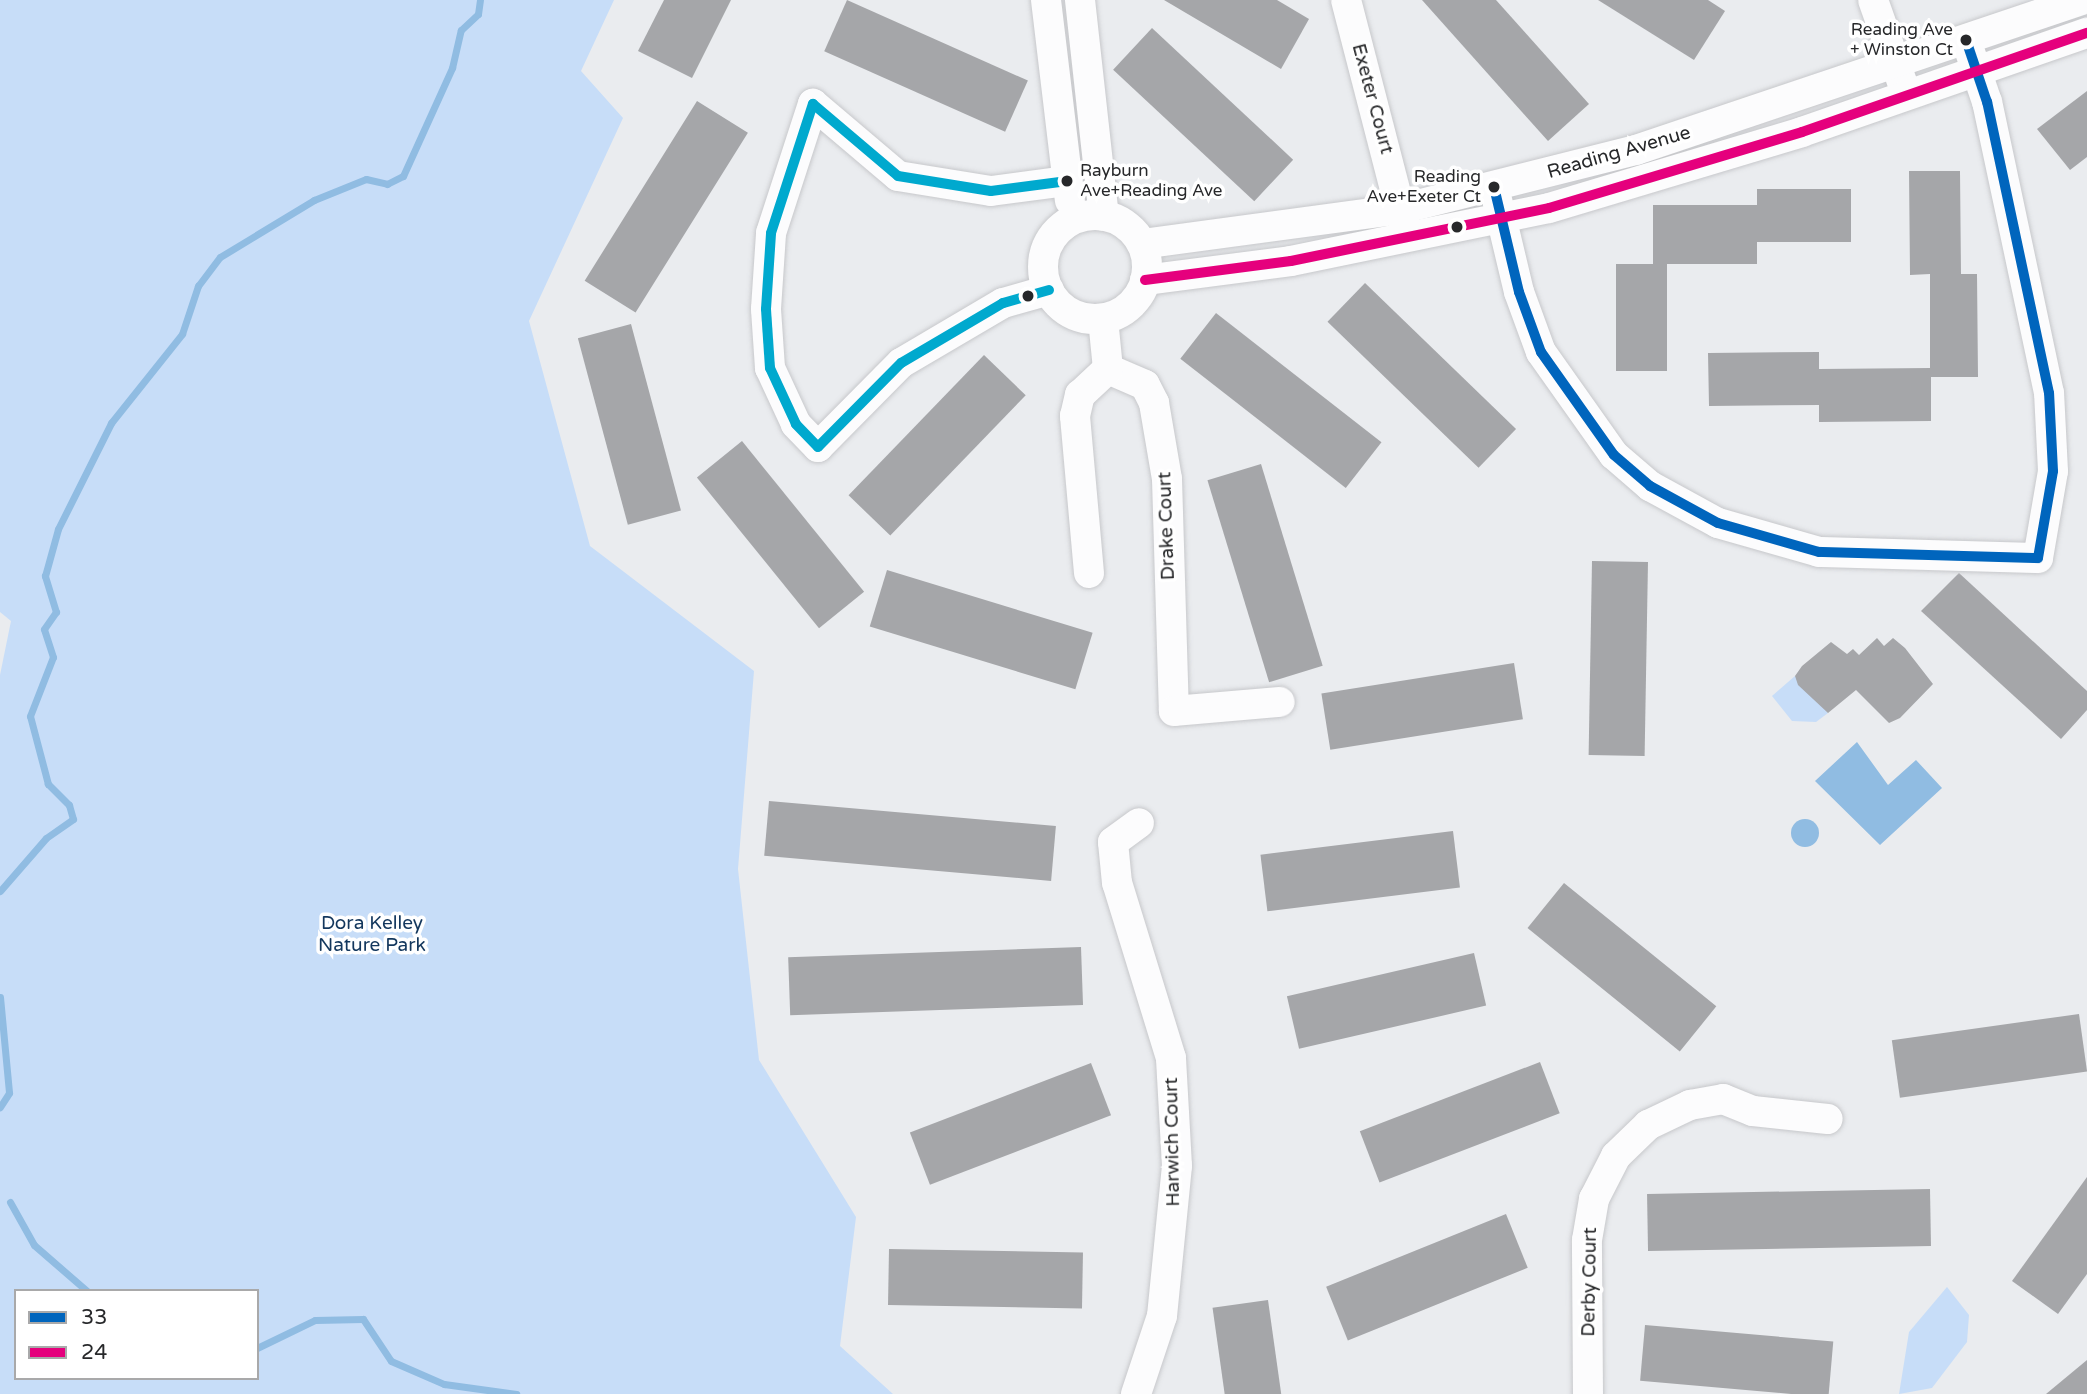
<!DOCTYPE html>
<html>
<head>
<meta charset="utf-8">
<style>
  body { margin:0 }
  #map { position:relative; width:2087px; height:1394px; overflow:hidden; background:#eaecef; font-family:"Varela Round",sans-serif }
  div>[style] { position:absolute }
  .green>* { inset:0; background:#c7ddf8 }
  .water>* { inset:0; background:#90bce2 }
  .round { border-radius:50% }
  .stream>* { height:7px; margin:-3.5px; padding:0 3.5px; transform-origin:3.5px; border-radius:3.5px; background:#90bce2 }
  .building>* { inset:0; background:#a5a6a9; transform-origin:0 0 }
  .roads { filter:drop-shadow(0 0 2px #c7c8cb) drop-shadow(0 0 2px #c7c8cb) }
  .minor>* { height:30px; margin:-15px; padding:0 15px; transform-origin:15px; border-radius:15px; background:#fcfcfd }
  .minor>.ring { margin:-15px; padding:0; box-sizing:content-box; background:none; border:30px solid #fcfcfd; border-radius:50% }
  .bus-1>* { height:10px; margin:-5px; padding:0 5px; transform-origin:5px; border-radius:5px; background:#0065bd }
  .bus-2>* { height:10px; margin:-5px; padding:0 5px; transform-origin:5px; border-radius:5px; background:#e5007d }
  .bus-3>* { height:10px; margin:-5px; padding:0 5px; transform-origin:5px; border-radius:5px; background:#00a9ce }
  .dots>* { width:19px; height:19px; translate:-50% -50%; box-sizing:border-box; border:4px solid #fff; border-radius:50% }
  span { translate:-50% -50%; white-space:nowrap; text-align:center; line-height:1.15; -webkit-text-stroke:7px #fff; paint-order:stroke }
  .bus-label { font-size:17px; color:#27282a }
  .right { translate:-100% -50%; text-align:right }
  .left { translate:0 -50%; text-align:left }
  .street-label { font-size:19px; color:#27282a }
  .park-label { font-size:19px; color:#13375d }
  .legend { position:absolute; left:14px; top:1289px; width:245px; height:91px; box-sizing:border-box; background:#fff; border:2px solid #a9a9aa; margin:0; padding:9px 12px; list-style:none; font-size:21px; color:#27282a }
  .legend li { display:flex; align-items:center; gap:14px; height:35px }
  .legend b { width:35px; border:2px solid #a9a9aa }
</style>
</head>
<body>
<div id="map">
  <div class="green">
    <i style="clip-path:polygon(evenodd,0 0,614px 0,581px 71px,623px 118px,529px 321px,590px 546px,754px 671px,738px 869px,759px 1060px,856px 1217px,840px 1346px,893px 1394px,0 1394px,0 675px,11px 621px,0 612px,0 0,16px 1291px,257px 1291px,257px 1378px,16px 1378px,16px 1291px)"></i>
    <i style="clip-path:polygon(1795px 676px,1828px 713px,1816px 722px,1792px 721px,1772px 696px)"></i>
    <i style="clip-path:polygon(1947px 1287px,1969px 1315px,1967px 1342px,1932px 1388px,1899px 1394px,1909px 1332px)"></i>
  </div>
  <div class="water">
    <i style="clip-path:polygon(1857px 742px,1888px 785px,1916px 760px,1942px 788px,1880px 845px,1815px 781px)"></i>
    <i class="round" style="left:1791px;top:819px;width:28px;height:28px"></i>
  </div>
  <div class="stream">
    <i style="left:0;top:891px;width:70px;rotate:-49deg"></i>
    <i style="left:46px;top:838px;width:33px;rotate:-35deg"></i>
    <i style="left:73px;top:819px;width:15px;rotate:-106deg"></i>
    <i style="left:69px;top:805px;width:30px;rotate:-135deg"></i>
    <i style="left:48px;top:784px;width:70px;rotate:-104.8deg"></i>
    <i style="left:30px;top:716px;width:63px;rotate:-68.7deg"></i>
    <i style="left:53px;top:657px;width:29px;rotate:-108deg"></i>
    <i style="left:44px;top:629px;width:21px;rotate:-55deg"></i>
    <i style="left:56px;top:612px;width:38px;rotate:-107deg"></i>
    <i style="left:45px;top:576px;width:49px;rotate:-74.5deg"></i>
    <i style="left:58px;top:529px;width:119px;rotate:-63.4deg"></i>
    <i style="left:111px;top:423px;width:114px;rotate:-51.4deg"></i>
    <i style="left:182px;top:334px;width:51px;rotate:-71.6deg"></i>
    <i style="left:198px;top:286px;width:36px;rotate:-53deg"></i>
    <i style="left:220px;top:257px;width:110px;rotate:-31.2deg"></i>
    <i style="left:314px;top:200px;width:56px;rotate:-22deg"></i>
    <i style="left:366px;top:179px;width:22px;rotate:13deg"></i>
    <i style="left:387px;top:184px;width:18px;rotate:-27deg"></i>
    <i style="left:403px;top:176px;width:119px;rotate:-65.6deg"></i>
    <i style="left:452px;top:68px;width:39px;rotate:-77deg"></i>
    <i style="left:461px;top:30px;width:23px;rotate:-43deg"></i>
    <i style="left:478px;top:14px;width:14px;rotate:-82deg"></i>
    <i style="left:0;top:997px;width:96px;rotate:84.6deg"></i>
    <i style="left:9px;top:1093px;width:17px;rotate:123deg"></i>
    <i style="left:10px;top:1202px;width:49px;rotate:60.8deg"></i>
    <i style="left:34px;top:1245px;width:70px;rotate:41deg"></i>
    <i style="left:257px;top:1348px;width:64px;rotate:-25.8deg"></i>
    <i style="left:315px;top:1320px;width:48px;rotate:-1.2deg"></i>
    <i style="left:363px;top:1319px;width:50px;rotate:56.3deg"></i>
    <i style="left:391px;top:1361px;width:58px;rotate:23.5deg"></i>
    <i style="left:444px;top:1384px;width:73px;rotate:7.9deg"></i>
  </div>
  <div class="building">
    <i style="clip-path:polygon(664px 0,731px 0,692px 78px,638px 51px)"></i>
    <i style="left:847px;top:0;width:198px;height:56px;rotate:24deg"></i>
    <i style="clip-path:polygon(1164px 0,1277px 0,1309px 19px,1281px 69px)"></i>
    <i style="clip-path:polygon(1422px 0,1496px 0,1589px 104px,1548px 141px)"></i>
    <i style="clip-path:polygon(1598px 0,1708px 0,1725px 11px,1694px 60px)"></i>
    <i style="left:1152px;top:28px;width:193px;height:57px;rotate:43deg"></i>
    <i style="clip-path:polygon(2087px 91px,2087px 157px,2070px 170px,2037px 129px)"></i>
    <i style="left:697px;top:101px;width:60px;height:212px;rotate:32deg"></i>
    <i style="clip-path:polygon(1909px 171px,1960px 171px,1961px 274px,1977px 274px,1978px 377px,1931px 377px,1931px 421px,1819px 422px,1819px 405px,1709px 406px,1708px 353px,1819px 352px,1819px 369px,1930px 368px,1930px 274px,1910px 275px)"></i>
    <i style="clip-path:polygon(1757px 189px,1851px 189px,1851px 242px,1757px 242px,1757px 264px,1653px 264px,1653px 205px,1757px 205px)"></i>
    <i style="left:1616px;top:264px;width:51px;height:107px"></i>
    <i style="left:1365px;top:283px;width:210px;height:54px;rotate:44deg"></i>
    <i style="left:1216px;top:313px;width:210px;height:58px;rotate:38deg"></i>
    <i style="left:631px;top:324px;width:193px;height:55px;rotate:75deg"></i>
    <i style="left:984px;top:355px;width:58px;height:195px;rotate:44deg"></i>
    <i style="left:742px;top:441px;width:194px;height:58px;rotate:51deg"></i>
    <i style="left:1261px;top:464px;width:211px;height:56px;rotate:73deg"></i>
    <i style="left:1592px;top:561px;width:56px;height:194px;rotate:1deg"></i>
    <i style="left:887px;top:570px;width:215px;height:59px;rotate:17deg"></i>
    <i style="clip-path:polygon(1959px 573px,2087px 691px,2087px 710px,2061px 739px,1921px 611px)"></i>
    <i style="clip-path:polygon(1877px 638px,1884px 646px,1893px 638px,1905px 648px,1933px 684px,1900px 718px,1889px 723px,1856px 690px,1828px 713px,1798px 685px,1795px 676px,1802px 666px,1831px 642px,1847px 654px,1853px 649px,1859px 655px)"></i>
    <i style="left:1514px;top:663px;width:57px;height:195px;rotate:81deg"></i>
    <i style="left:769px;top:801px;width:288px;height:55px;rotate:5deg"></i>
    <i style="left:1453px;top:831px;width:57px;height:194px;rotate:83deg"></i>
    <i style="left:1564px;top:883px;width:196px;height:58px;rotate:39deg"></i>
    <i style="left:1081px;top:947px;width:58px;height:293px;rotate:88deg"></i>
    <i style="left:1474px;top:953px;width:54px;height:192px;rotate:77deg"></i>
    <i style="left:2079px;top:1014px;width:58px;height:189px;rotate:82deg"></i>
    <i style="left:1540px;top:1062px;width:55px;height:193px;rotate:69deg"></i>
    <i style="left:1091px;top:1063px;width:56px;height:194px;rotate:69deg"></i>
    <i style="clip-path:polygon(2087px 1177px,2087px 1274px,2058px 1314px,2012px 1281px)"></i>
    <i style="left:1930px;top:1189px;width:57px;height:283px;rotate:89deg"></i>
    <i style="left:1506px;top:1214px;width:58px;height:194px;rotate:68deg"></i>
    <i style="left:889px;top:1249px;width:194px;height:56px;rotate:1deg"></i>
    <i style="left:1268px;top:1300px;width:95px;height:56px;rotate:82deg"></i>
    <i style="left:1645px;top:1325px;width:189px;height:56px;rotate:5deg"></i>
    <i style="clip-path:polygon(2087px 1360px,2087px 1394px,2046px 1394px)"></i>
  </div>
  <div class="roads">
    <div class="minor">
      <i style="left:1046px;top:0;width:202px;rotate:83.2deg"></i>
      <i style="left:1080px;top:0;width:217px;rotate:83.7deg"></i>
      <i style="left:1346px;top:0;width:236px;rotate:75.5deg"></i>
      <i style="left:1873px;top:0;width:87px;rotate:70.5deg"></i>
      <i style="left:1494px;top:187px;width:108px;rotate:76.6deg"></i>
      <i style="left:1519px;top:292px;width:64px;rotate:69.9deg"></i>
      <i style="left:1541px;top:352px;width:126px;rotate:54.7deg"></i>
      <i style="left:1614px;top:455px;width:48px;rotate:40.7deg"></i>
      <i style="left:1650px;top:486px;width:77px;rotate:28.6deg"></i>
      <i style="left:1718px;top:523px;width:105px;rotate:16deg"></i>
      <i style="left:1819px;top:552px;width:219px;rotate:1.6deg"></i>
      <i style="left:2038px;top:558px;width:88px;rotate:-80.2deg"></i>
      <i style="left:2053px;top:471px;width:78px;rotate:-92.9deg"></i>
      <i style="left:2049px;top:393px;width:298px;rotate:-102deg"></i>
      <i style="left:1987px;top:102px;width:65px;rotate:-108.7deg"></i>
      <i class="ring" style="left:1043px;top:215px;width:74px;height:74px"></i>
      <i style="left:1142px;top:244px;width:261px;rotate:-7.7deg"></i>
      <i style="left:1401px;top:209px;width:242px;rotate:-14.1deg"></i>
      <i style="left:1636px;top:150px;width:470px;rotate:-18.6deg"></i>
      <i style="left:1145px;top:280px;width:147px;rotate:-7.4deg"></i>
      <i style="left:1291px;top:261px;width:263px;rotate:-11.6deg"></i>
      <i style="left:1549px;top:208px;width:264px;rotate:-16.7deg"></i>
      <i style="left:1802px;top:132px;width:302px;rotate:-19.2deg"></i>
      <i style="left:1049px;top:290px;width:48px;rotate:164.2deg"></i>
      <i style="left:1003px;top:303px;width:118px;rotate:149.5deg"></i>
      <i style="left:901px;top:363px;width:118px;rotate:134.7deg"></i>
      <i style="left:818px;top:447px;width:32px;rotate:-134deg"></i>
      <i style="left:796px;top:424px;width:62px;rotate:-114.9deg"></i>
      <i style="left:770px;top:368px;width:59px;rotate:-93.9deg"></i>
      <i style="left:766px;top:309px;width:76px;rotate:-86.2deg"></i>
      <i style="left:771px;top:233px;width:136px;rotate:-72deg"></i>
      <i style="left:813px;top:104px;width:111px;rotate:40.3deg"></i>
      <i style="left:898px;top:176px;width:94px;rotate:9.2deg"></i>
      <i style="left:991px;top:191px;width:77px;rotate:-7.5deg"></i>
      <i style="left:1108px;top:369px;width:40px;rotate:23.4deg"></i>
      <i style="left:1145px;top:385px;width:20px;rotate:63deg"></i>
      <i style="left:1154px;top:403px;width:77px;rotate:80.3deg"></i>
      <i style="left:1167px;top:479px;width:232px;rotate:88.3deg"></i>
      <i style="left:1174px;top:711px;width:106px;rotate:-4.9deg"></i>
      <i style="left:1089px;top:573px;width:158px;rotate:-95.1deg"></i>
      <i style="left:1075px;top:416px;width:22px;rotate:-77deg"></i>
      <i style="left:1080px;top:395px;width:38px;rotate:-43deg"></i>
      <i style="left:1108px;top:369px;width:50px;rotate:-95.7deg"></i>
      <i style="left:1136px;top:1394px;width:82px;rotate:-71.6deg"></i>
      <i style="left:1162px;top:1316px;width:151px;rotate:-84.3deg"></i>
      <i style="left:1177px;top:1166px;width:108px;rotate:-93.2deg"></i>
      <i style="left:1171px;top:1058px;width:183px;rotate:-107.1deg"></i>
      <i style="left:1117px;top:883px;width:41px;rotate:-95.6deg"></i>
      <i style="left:1113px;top:842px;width:32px;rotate:-36deg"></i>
      <i style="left:1588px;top:1394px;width:154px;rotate:-90.4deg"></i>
      <i style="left:1587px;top:1240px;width:42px;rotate:-80.3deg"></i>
      <i style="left:1594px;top:1199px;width:48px;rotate:-62.9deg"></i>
      <i style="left:1616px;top:1156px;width:45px;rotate:-44.1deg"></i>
      <i style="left:1648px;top:1125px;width:47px;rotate:-25.5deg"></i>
      <i style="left:1690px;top:1105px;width:34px;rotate:-10deg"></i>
      <i style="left:1723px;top:1099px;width:32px;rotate:22deg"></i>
      <i style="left:1753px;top:1111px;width:75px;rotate:6.1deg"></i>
    </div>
  </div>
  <div class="bus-1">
    <i style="left:1494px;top:187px;width:108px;rotate:76.6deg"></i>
    <i style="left:1519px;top:292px;width:64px;rotate:69.9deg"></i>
    <i style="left:1541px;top:352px;width:126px;rotate:54.7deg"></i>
    <i style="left:1614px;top:455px;width:48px;rotate:40.7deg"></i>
    <i style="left:1650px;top:486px;width:77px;rotate:28.6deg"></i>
    <i style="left:1718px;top:523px;width:105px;rotate:16deg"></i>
    <i style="left:1819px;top:552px;width:219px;rotate:1.6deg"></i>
    <i style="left:2038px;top:558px;width:88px;rotate:-80.2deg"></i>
    <i style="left:2053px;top:471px;width:78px;rotate:-92.9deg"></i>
    <i style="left:2049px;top:393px;width:298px;rotate:-102deg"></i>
    <i style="left:1987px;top:102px;width:65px;rotate:-108.7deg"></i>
  </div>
  <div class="bus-2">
    <i style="left:1145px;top:280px;width:147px;rotate:-7.4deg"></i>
    <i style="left:1291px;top:261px;width:263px;rotate:-11.6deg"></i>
    <i style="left:1549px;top:208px;width:264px;rotate:-16.7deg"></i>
    <i style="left:1802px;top:132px;width:302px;rotate:-19.2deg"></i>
  </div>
  <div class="bus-3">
    <i style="left:1049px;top:290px;width:48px;rotate:164.2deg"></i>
    <i style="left:1003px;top:303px;width:118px;rotate:149.5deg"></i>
    <i style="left:901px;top:363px;width:118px;rotate:134.7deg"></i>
    <i style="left:818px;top:447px;width:32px;rotate:-134deg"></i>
    <i style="left:796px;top:424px;width:62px;rotate:-114.9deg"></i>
    <i style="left:770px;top:368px;width:59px;rotate:-93.9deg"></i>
    <i style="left:766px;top:309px;width:76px;rotate:-86.2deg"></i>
    <i style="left:771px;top:233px;width:136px;rotate:-72deg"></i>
    <i style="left:813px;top:104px;width:111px;rotate:40.3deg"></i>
    <i style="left:898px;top:176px;width:94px;rotate:9.2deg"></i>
    <i style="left:991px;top:191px;width:77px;rotate:-7.5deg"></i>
  </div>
  <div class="dots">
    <i style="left:1966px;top:40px;background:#27282a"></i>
    <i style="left:1067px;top:181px;background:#27282a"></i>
    <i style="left:1494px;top:187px;background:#27282a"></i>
    <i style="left:1457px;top:227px;background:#27282a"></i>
    <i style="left:1028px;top:296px;background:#27282a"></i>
  </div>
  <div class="bus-label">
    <span class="right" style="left:1953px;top:40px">Reading Ave<br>+ Winston Ct</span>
    <span class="left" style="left:1080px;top:181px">Rayburn<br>Ave+Reading Ave</span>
    <span class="right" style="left:1481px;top:187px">Reading<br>Ave+Exeter Ct</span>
  </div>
  <div class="street-label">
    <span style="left:1372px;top:99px;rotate:75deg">Exeter Court</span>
    <span style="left:1619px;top:153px;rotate:-16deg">Reading Avenue</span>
    <span style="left:1167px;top:526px;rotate:-92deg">Drake Court</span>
    <span style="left:1173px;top:1142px;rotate:-91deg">Harwich Court</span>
    <span style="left:1590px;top:1282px;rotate:-89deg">Derby Court</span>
  </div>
  <div class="park-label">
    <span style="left:372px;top:935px">Dora Kelley<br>Nature Park</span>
  </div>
  <ul class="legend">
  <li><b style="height:9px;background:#0065bd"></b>33</li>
  <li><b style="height:9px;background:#e5007d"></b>24</li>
  </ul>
</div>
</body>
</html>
